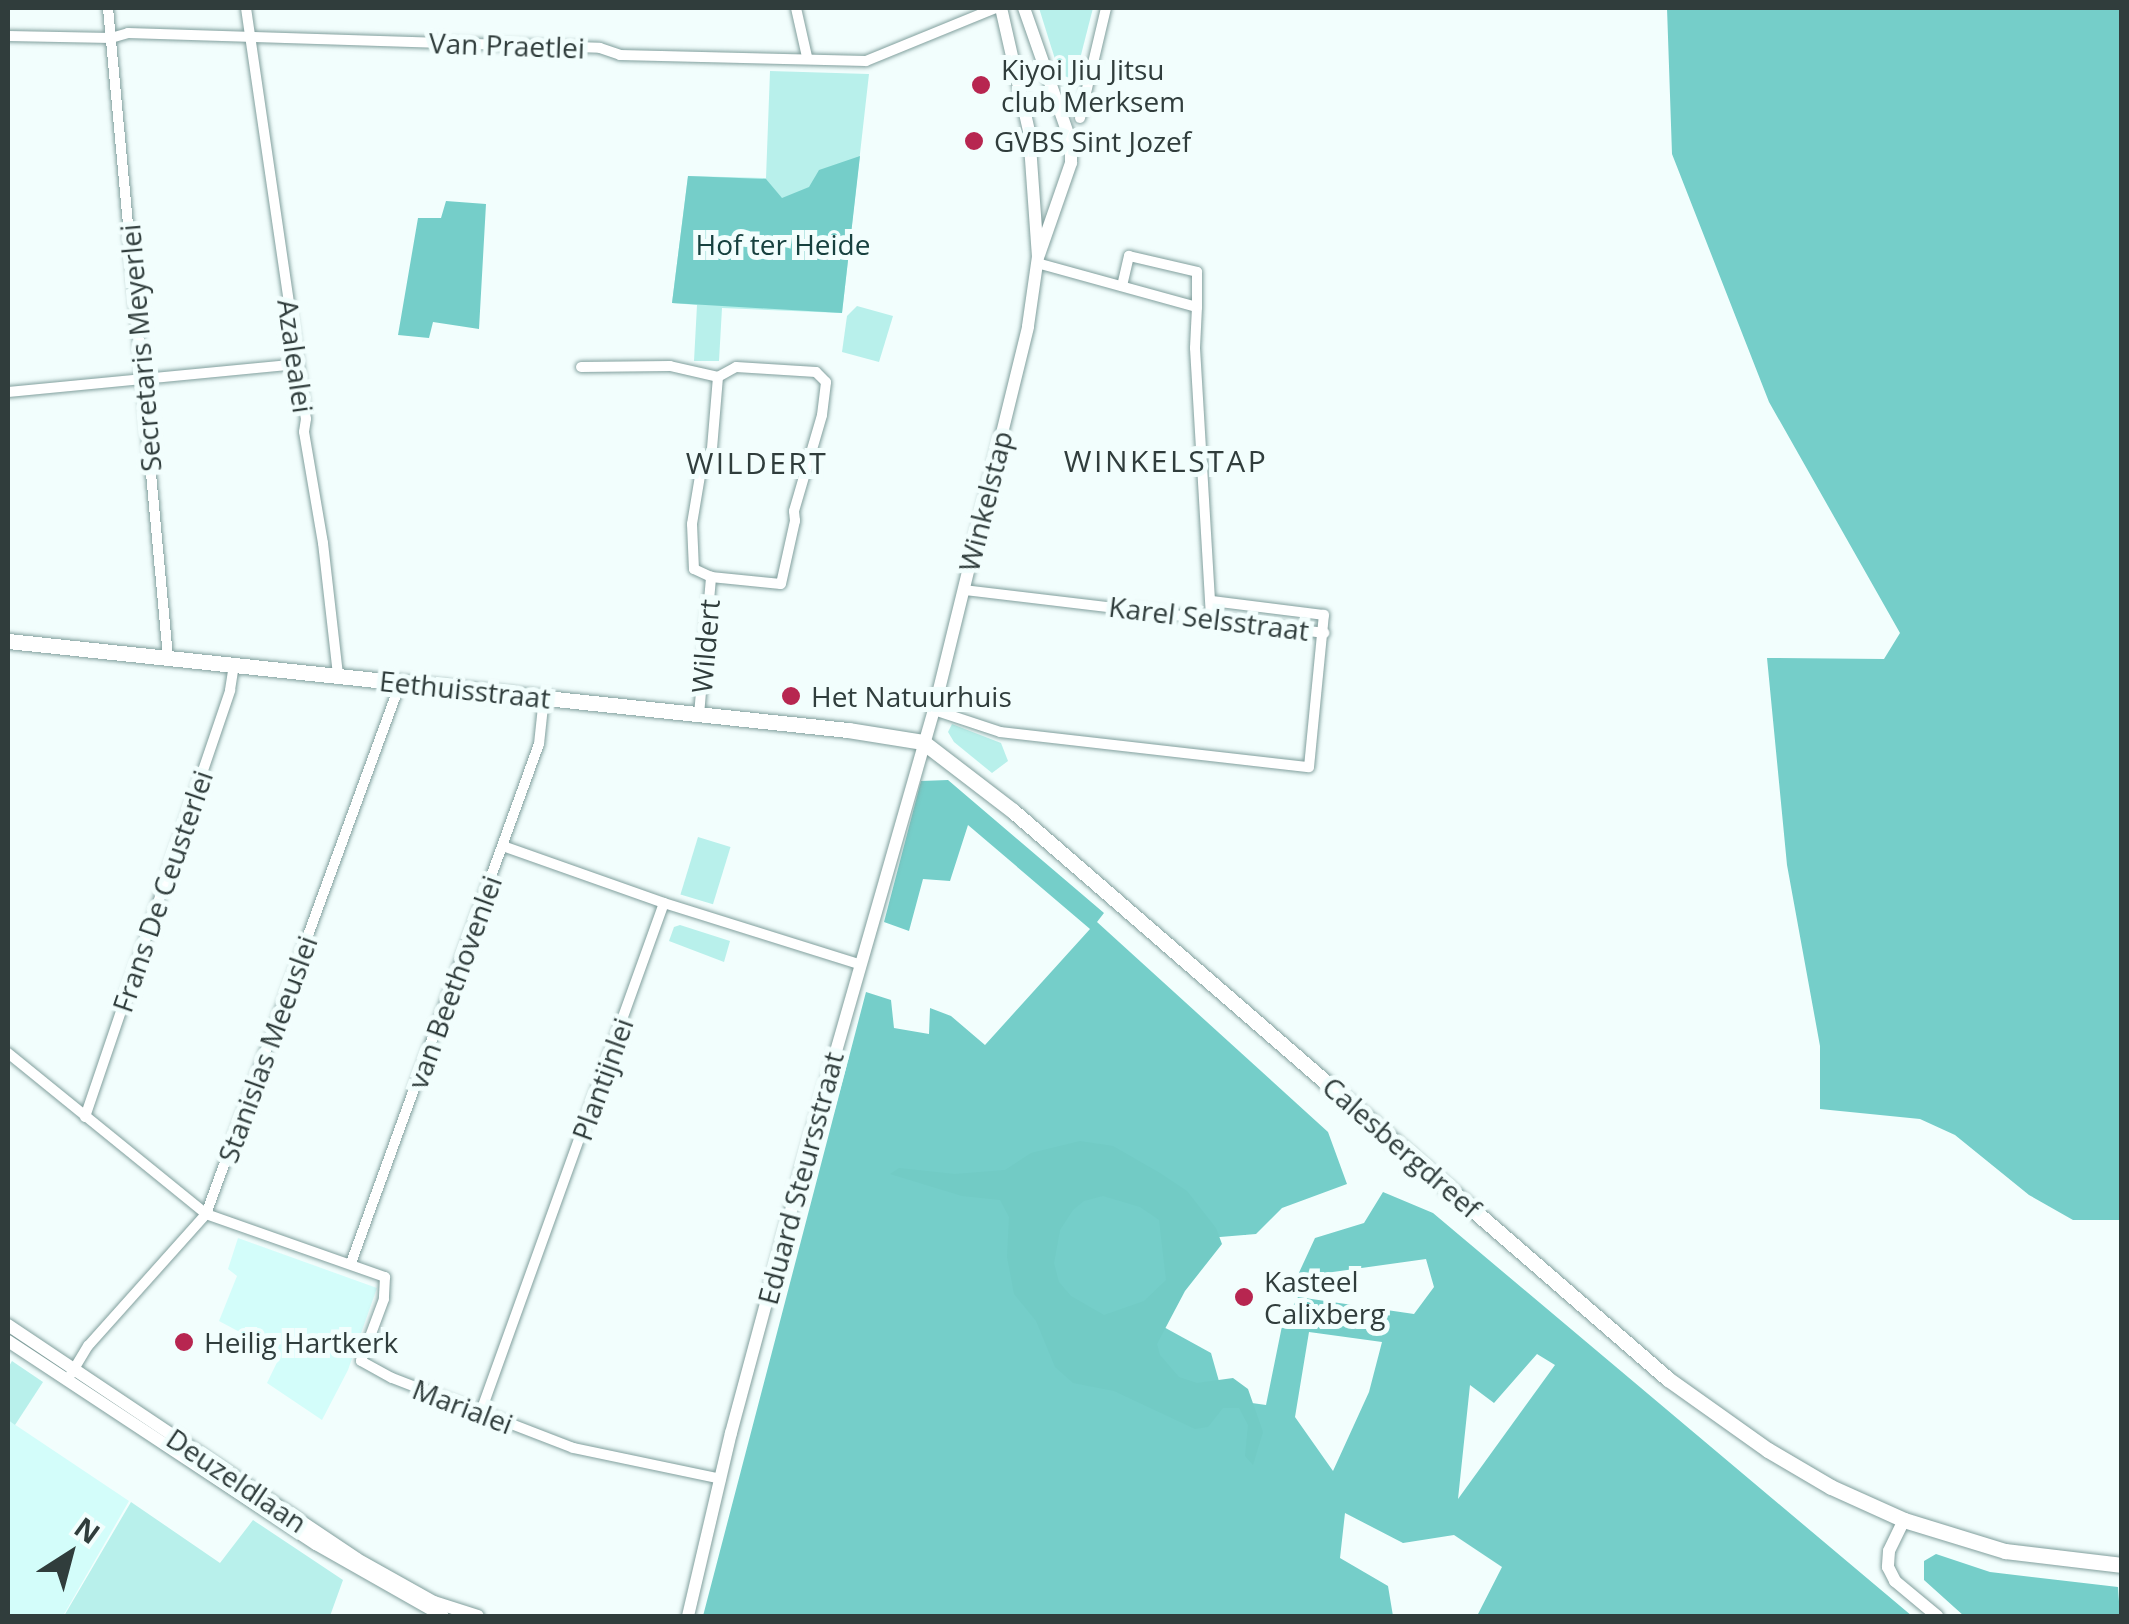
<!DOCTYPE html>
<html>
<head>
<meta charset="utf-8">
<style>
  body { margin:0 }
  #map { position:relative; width:2129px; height:1624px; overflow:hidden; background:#f2fefd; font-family:"Open Sans",sans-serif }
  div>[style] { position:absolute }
  .built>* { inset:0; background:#d3fdfa }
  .green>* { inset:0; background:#b8f0eb; transform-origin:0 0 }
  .forest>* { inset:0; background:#75cec9 }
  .water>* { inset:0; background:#72cbc5 }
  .roads { filter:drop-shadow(0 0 2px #819f9d) drop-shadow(0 0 2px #819f9d) }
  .minor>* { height:10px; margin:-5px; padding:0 5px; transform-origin:5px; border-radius:5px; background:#fff }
  .tertiary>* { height:12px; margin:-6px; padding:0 6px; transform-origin:6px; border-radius:6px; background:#fff }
  .secondary>* { height:15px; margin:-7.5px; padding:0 7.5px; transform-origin:7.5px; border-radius:7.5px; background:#fff }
  .dots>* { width:28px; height:28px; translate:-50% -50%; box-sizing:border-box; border:5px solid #f2fefd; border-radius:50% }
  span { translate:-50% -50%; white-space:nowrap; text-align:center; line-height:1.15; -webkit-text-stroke:10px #f2fefd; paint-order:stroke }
  .street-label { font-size:28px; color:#303d3c }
  .poi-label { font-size:28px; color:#303d3c }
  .left { translate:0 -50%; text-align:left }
  .park-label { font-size:28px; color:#17413f }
  .neighbourhood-label { font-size:30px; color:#303d3c; letter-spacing:2.5px }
  .frame { position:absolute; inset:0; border:10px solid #303d3c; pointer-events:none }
  .north { position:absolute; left:20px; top:1504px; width:100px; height:100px; -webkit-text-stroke:8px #f2fefd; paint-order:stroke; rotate:36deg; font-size:28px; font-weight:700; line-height:40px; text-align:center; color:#303d3c }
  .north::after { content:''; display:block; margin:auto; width:35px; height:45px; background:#303d3c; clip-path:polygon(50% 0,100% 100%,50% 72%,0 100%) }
</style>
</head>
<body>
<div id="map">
  <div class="built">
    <i style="clip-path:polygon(238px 1238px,377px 1288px,348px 1370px,322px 1420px,267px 1383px,281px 1354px,219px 1321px,237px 1276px,228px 1269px)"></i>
    <i style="clip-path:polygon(8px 1420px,129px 1501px,63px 1616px,8px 1616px)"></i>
  </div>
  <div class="green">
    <i style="clip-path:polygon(1039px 8px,1093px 8px,1072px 90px,1065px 91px)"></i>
    <i style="clip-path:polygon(770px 71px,869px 74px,842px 313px,722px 308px,719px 361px,694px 361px,697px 305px,672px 303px,688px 176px,766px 178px)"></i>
    <i style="clip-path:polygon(857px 306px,893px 316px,879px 362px,842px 352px,847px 316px)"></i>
    <i style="clip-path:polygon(952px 724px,1001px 743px,1008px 761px,992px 773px,954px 742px,948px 732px)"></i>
    <i style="left:698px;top:837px;width:34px;height:60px;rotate:17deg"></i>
    <i style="clip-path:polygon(680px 925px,730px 941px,724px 962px,669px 941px,674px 927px)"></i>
    <i style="clip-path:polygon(12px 1361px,43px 1382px,15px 1425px,8px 1420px,8px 1368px)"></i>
    <i style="clip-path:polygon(131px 1502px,220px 1563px,253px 1520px,343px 1580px,330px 1616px,64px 1616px)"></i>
  </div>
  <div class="forest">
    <i style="clip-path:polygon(1667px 8px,2121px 8px,2121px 1220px,2073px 1220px,2029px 1195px,1955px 1135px,1920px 1119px,1820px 1109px,1820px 1046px,1787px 865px,1767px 658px,1884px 659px,1900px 633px,1769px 402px,1672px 154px)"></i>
    <i style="clip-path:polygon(860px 156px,842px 313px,672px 303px,688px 176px,766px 179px,782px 198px,809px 187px,819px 170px)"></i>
    <i style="clip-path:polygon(446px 201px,486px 204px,479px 329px,433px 322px,429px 338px,398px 335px,418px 218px,441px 218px)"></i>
    <i style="clip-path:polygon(evenodd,948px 780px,1104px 913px,1097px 922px,1328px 1132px,1347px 1184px,1282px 1208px,1256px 1234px,1208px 1238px,1151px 1320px,1211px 1353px,1224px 1399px,1266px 1405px,1282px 1326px,1298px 1297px,1414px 1314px,1434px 1287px,1426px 1259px,1297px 1277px,1315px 1238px,1364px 1223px,1383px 1192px,1433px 1213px,1912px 1616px,1477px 1616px,1502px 1567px,1454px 1535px,1403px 1543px,1345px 1513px,1340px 1558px,1388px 1586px,1393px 1616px,703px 1616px,866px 992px,891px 1000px,894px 1028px,929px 1034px,930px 1008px,951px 1016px,985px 1045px,1090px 929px,968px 825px,950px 881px,923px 879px,909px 931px,884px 922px,921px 781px,948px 780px,1309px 1332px,1382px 1342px,1369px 1392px,1333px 1471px,1295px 1417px,1309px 1332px,948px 780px,1537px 1354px,1555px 1365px,1458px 1499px,1470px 1385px,1494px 1403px,1537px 1354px)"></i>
    <i style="clip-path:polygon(1936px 1554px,1990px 1572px,2118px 1587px,2120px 1616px,1964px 1616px,1924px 1580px,1924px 1561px)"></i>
  </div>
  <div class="water">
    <i style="clip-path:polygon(evenodd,1080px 1141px,1113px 1146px,1160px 1173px,1187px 1191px,1216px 1228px,1222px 1244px,1185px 1291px,1157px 1344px,1160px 1355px,1179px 1377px,1197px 1383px,1233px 1378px,1248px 1389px,1263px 1432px,1253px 1465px,1245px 1456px,1248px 1425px,1239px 1408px,1223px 1408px,1208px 1427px,1195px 1429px,1114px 1391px,1073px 1383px,1055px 1367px,1036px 1321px,1014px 1294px,1007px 1257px,1009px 1217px,1000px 1200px,962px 1196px,890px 1174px,899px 1168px,955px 1174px,1005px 1170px,1031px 1153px,1080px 1141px,1103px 1196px,1140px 1207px,1159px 1220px,1166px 1280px,1144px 1301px,1104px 1315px,1071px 1296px,1059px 1282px,1054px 1263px,1060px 1230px,1073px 1210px,1084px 1201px,1103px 1196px)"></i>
  </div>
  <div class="roads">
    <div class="minor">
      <i style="left:108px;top:8px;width:652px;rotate:84.72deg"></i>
      <i style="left:246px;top:8px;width:415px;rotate:81.7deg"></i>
      <i style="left:306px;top:419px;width:13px;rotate:99deg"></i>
      <i style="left:304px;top:432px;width:113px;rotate:80.3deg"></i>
      <i style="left:323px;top:543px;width:133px;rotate:83.5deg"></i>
      <i style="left:796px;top:8px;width:50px;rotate:77.3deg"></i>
      <i style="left:8px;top:36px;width:103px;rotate:1.1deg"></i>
      <i style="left:111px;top:38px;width:18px;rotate:-16deg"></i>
      <i style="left:128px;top:33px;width:472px;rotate:1.8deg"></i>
      <i style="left:600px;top:48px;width:21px;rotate:19deg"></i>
      <i style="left:620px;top:55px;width:246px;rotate:1.4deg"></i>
      <i style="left:866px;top:61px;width:140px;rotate:-22.2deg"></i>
      <i style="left:1080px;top:118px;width:113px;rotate:-76.7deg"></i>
      <i style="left:1037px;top:263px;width:166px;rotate:15.4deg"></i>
      <i style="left:1197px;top:307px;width:41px;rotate:92.8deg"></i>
      <i style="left:1195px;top:348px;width:268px;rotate:86.6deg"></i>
      <i style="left:1122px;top:286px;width:31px;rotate:-77deg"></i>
      <i style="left:1129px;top:256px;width:70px;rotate:13.2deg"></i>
      <i style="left:1197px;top:272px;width:35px;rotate:90deg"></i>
      <i style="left:581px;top:367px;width:89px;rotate:-0.6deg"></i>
      <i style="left:670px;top:366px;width:49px;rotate:12.9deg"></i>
      <i style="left:8px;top:392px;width:291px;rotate:-5.5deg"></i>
      <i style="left:964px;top:590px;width:363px;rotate:6.8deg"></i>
      <i style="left:934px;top:710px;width:70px;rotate:18.4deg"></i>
      <i style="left:1000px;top:732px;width:311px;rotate:6.5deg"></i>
      <i style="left:1309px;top:767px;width:153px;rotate:-84.4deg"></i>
      <i style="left:1324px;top:615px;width:114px;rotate:-172.9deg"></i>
      <i style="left:699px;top:715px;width:139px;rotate:-85deg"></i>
      <i style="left:711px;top:577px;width:70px;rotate:5.7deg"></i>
      <i style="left:781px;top:584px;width:65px;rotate:-77.5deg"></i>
      <i style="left:795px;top:521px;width:10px;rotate:-96deg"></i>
      <i style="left:794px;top:511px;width:100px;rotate:-73.7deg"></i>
      <i style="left:822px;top:415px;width:33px;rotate:-83deg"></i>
      <i style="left:826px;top:382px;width:14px;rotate:-135deg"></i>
      <i style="left:816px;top:372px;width:80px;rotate:-176.4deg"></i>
      <i style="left:736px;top:367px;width:21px;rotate:151deg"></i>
      <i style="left:718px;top:377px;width:83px;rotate:94.8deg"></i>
      <i style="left:711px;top:460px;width:14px;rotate:135deg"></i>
      <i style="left:701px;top:470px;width:55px;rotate:99.5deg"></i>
      <i style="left:692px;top:524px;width:45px;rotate:87.5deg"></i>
      <i style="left:694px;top:569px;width:19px;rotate:25deg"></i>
      <i style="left:664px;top:903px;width:204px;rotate:17.4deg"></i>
      <i style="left:8px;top:1053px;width:255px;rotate:39.1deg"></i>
      <i style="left:206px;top:1214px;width:190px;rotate:19.4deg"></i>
      <i style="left:385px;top:1277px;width:22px;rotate:93deg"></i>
      <i style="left:384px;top:1299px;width:66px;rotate:110.4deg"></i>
      <i style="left:361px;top:1361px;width:35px;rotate:29deg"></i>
      <i style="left:392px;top:1378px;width:194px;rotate:21.1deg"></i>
      <i style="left:573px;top:1448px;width:151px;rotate:11.8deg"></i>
      <i style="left:85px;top:1117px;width:451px;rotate:-71.2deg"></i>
      <i style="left:230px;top:690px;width:26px;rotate:-81deg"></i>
      <i style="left:351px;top:1263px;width:552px;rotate:-70.09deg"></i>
      <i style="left:539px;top:744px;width:47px;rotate:-83.9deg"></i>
      <i style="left:71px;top:1374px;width:33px;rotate:-59deg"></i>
      <i style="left:88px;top:1346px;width:177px;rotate:-48.2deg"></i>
      <i style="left:206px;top:1214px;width:568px;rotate:-69.9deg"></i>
      <i style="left:480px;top:1414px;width:543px;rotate:-70.2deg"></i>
      <i style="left:664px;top:903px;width:171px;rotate:-160.5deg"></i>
    </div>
    <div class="tertiary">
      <i style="left:1024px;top:8px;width:142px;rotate:70.7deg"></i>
      <i style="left:1071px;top:142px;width:21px;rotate:90deg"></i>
      <i style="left:1071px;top:163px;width:97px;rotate:109.2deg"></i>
      <i style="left:8px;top:1325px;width:420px;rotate:33.8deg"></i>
      <i style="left:357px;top:1559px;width:88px;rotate:29.2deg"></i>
      <i style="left:434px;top:1602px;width:46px;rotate:17.7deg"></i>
      <i style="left:8px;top:1341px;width:369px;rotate:33.4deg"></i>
      <i style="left:316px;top:1544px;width:146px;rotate:29.6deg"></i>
      <i style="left:1904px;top:1520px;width:34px;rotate:116deg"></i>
      <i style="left:1889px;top:1551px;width:16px;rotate:94deg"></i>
      <i style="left:1888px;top:1567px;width:16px;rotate:63deg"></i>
      <i style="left:1895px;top:1581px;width:55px;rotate:39.8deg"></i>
      <i style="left:688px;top:1616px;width:188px;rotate:-76.8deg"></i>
      <i style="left:731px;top:1433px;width:272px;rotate:-74.9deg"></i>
      <i style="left:802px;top:1170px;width:479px;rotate:-74deg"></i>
      <i style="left:934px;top:710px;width:395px;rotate:-76.2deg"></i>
      <i style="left:1028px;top:326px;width:70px;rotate:-81.8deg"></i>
      <i style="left:1038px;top:257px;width:126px;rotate:-94.1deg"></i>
      <i style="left:1029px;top:131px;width:126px;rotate:-102.8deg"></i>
    </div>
    <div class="secondary">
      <i style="left:8px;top:641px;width:845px;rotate:6.05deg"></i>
      <i style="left:848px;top:730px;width:76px;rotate:9.1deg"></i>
      <i style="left:923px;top:742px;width:113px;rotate:37.5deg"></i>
      <i style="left:1013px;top:811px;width:867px;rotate:40.93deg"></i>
      <i style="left:1668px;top:1379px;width:123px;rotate:35.4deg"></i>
      <i style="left:1768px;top:1450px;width:73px;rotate:30.4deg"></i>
      <i style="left:1831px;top:1487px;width:80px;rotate:24.3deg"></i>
      <i style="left:1904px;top:1520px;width:106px;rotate:17.1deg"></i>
      <i style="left:2005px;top:1551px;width:118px;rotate:6.8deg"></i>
    </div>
  </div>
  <div class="dots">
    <i style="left:981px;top:85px;background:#b72650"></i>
    <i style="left:974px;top:141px;background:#b72650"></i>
    <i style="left:791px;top:696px;background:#b72650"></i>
    <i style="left:1244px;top:1297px;background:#b72650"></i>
    <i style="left:184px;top:1342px;background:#b72650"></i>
  </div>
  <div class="street-label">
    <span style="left:507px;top:45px;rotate:2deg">Van Praetlei</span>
    <span style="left:140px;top:348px;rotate:-95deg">Secretaris Meyerlei</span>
    <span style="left:296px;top:356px;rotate:82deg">Azalealei</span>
    <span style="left:985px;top:501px;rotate:-76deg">Winkelstap</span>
    <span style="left:1209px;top:618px;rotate:7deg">Karel Selsstraat</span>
    <span style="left:705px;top:646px;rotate:-85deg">Wildert</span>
    <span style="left:465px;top:689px;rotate:6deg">Eethuisstraat</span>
    <span style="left:162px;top:891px;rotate:-71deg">Frans De Ceusterlei</span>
    <span style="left:454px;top:982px;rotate:-70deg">van Beethovenlei</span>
    <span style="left:267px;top:1049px;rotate:-70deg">Stanislas Meeuslei</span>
    <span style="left:602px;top:1079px;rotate:-70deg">Plantijnlei</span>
    <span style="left:1402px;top:1147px;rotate:41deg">Calesbergdreef</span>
    <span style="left:800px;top:1178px;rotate:-75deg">Eduard Steursstraat</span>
    <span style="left:463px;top:1406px;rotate:21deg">Marialei</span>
    <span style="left:237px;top:1480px;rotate:34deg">Deuzeldlaan</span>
  </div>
  <div class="poi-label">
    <span class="left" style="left:1001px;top:85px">Kiyoi Jiu Jitsu<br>club Merksem</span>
    <span class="left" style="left:994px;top:141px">GVBS Sint Jozef</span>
    <span class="left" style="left:811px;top:696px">Het Natuurhuis</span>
    <span class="left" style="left:1264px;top:1297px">Kasteel<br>Calixberg</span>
    <span class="left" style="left:204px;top:1342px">Heilig Hartkerk</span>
  </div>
  <div class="park-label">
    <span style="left:783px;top:244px">Hof ter Heide</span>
  </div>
  <div class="neighbourhood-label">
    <span style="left:1166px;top:461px">WINKELSTAP</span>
    <span style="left:757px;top:463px">WILDERT</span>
  </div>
  <div class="frame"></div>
  <div class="north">N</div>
</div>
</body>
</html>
